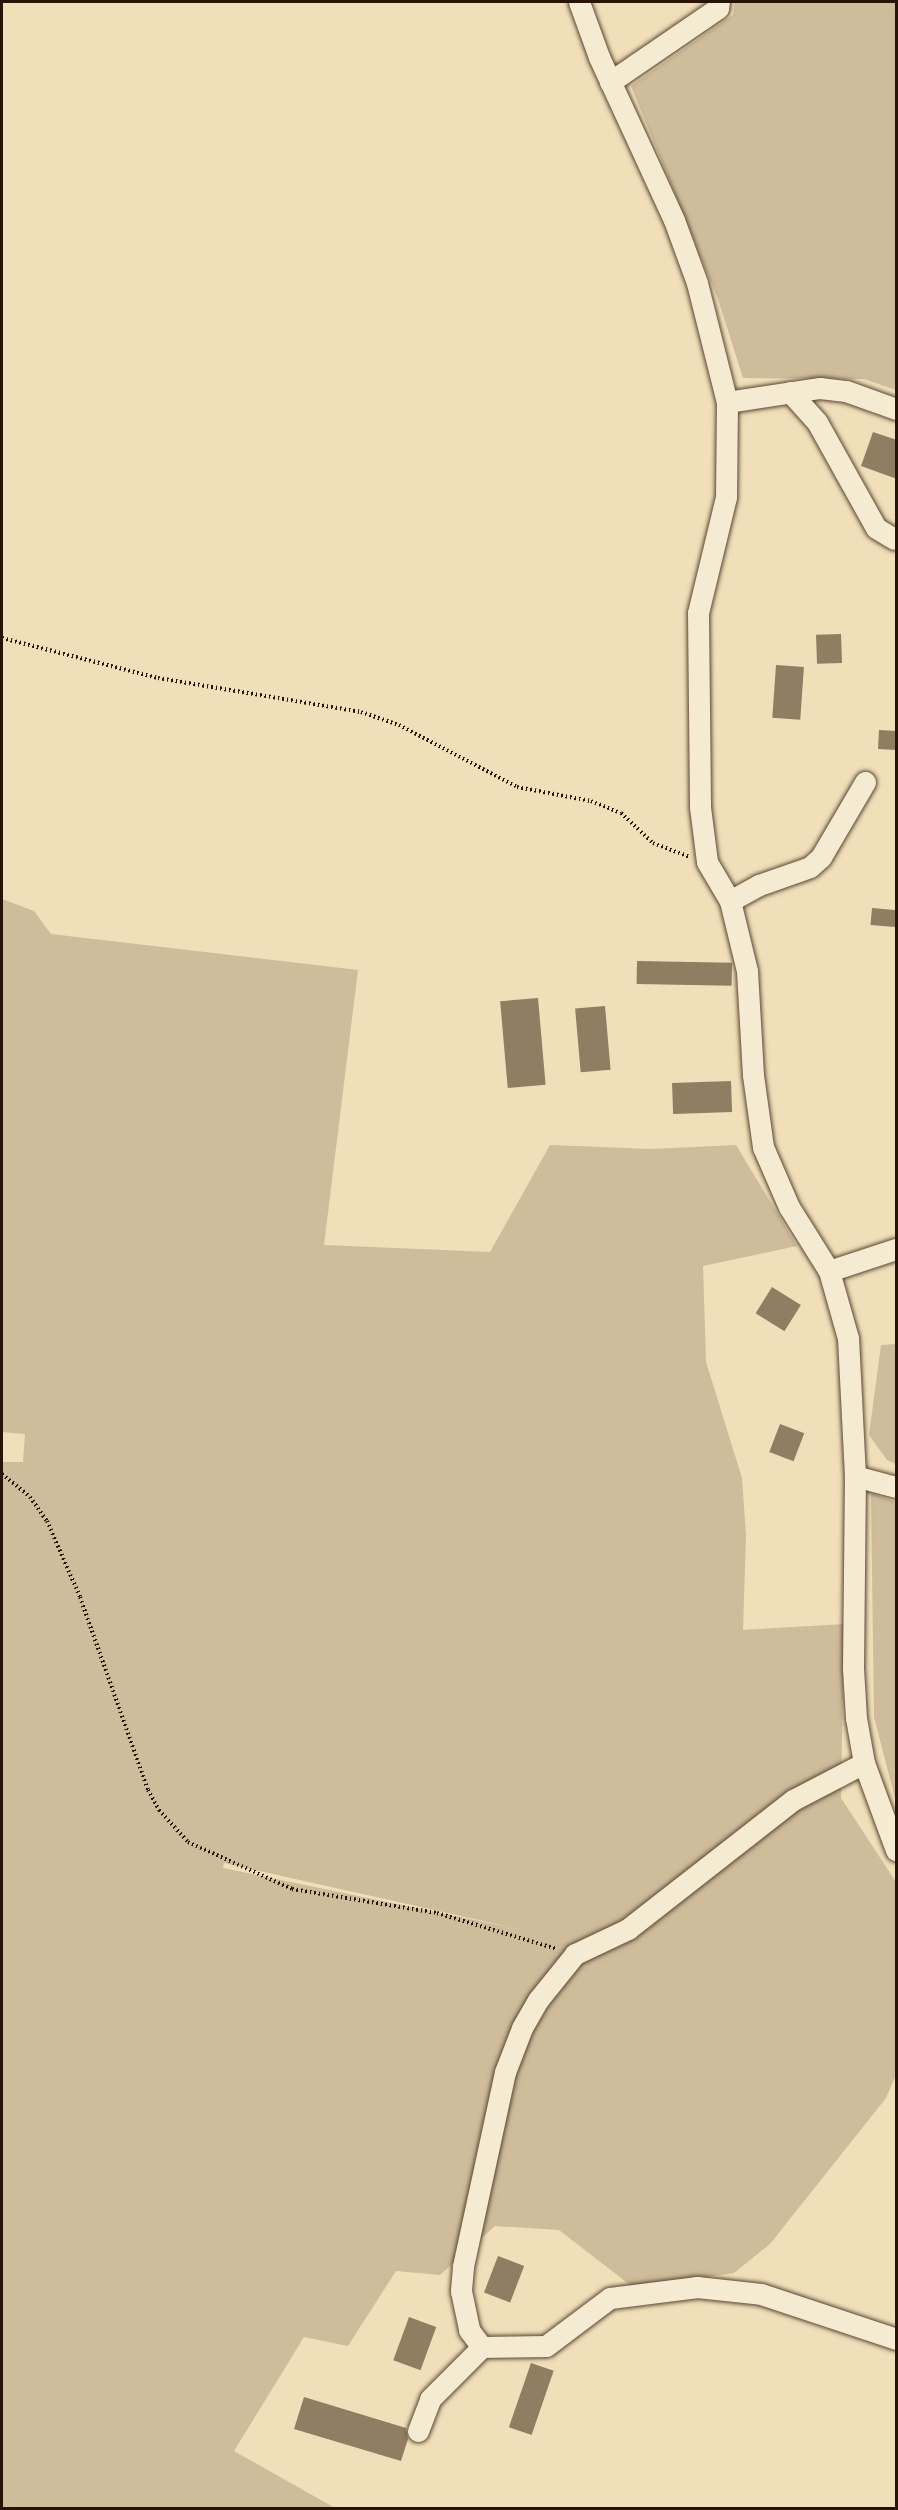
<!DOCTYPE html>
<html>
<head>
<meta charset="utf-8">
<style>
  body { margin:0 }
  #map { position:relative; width:898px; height:2510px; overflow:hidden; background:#f0dfb9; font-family:"Libre Bodoni",serif }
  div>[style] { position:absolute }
  .green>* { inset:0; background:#cebc9a }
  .building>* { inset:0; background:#907d62; transform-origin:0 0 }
  .path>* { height:4px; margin-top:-2px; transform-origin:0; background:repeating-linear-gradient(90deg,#291304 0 1.5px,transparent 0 4.5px) }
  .roads { filter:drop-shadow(0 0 2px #5b4631) drop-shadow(0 0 2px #5b4631) }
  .minor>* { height:21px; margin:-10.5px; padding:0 10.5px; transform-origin:10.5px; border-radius:10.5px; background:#f5ead2 }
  span { translate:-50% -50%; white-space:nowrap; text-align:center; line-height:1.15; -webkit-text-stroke:6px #f5ead2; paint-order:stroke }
  .frame { position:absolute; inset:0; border:3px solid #291304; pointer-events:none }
</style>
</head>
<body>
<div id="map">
  <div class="green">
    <i style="clip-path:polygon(735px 2px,896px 2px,896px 390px,864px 379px,743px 378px,718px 299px,631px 86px,733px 15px)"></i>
    <i style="clip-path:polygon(evenodd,2px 899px,34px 911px,51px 934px,358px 970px,324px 1245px,490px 1252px,550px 1145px,651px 1149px,736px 1145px,797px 1246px,703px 1266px,706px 1362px,742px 1478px,746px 1535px,743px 1630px,844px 1624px,841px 1798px,896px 1882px,896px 2075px,886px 2098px,770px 2244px,734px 2273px,634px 2288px,559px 2230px,495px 2226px,440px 2275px,396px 2271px,348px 2346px,304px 2337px,234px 2451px,335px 2508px,2px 2508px,2px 1462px,23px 1462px,25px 1434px,2px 1432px,2px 899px,224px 1863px,528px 1931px,223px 1868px,224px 1863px)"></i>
    <i style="clip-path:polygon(896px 1344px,896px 1464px,887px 1460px,869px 1435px,881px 1345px)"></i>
    <i style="clip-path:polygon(871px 1493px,896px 1502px,896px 1802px,874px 1717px)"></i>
  </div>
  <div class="building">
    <i style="clip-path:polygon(873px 432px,897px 440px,897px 479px,861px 466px)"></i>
    <i style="left:841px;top:634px;width:29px;height:25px;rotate:88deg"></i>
    <i style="left:776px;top:665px;width:28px;height:53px;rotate:4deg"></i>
    <i style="left:879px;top:730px;width:18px;height:19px;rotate:3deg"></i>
    <i style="left:872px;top:908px;width:25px;height:17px;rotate:5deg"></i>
    <i style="left:637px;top:961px;width:95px;height:23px;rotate:1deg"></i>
    <i style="left:538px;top:998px;width:87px;height:38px;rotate:85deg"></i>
    <i style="left:605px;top:1006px;width:64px;height:30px;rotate:85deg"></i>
    <i style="left:731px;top:1081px;width:31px;height:59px;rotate:88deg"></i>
    <i style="left:772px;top:1287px;width:34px;height:31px;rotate:32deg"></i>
    <i style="left:780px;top:1424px;width:26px;height:30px;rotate:21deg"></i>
    <i style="left:498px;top:2256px;width:28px;height:39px;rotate:21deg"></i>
    <i style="left:409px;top:2317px;width:29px;height:46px;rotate:20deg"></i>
    <i style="left:531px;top:2363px;width:24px;height:68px;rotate:19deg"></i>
    <i style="clip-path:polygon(304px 2397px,406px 2428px,408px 2439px,401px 2461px,294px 2429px)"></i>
  </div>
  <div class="path">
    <i style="left:2px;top:638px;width:161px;rotate:14.4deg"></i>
    <i style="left:158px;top:678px;width:206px;rotate:9.5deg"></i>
    <i style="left:361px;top:712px;width:40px;rotate:18.9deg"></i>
    <i style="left:399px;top:725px;width:133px;rotate:27.7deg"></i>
    <i style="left:517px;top:787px;width:75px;rotate:10.7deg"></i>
    <i style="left:591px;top:801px;width:32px;rotate:22deg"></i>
    <i style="left:621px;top:813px;width:44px;rotate:43.2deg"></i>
    <i style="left:653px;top:843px;width:39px;rotate:21deg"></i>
    <i style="left:2px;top:1474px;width:36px;rotate:39deg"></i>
    <i style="left:30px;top:1497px;width:29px;rotate:55deg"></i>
    <i style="left:47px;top:1521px;width:83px;rotate:66.5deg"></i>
    <i style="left:80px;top:1597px;width:205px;rotate:70.6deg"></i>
    <i style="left:148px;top:1790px;width:23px;rotate:61deg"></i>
    <i style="left:159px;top:1810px;width:43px;rotate:47.8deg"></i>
    <i style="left:188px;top:1842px;width:114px;rotate:24.3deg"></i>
    <i style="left:292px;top:1889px;width:147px;rotate:9.4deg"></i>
    <i style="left:437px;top:1913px;width:125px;rotate:16.7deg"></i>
  </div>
  <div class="roads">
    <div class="minor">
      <i style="left:579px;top:2px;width:59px;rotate:70deg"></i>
      <i style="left:599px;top:57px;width:179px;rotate:65.3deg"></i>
      <i style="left:674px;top:220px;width:67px;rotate:69.9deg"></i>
      <i style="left:697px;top:283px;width:123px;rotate:75.9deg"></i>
      <i style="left:727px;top:402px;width:95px;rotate:90.6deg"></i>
      <i style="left:726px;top:497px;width:119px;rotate:103.6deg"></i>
      <i style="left:698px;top:613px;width:194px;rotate:89.4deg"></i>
      <i style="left:700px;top:807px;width:55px;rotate:82.7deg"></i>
      <i style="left:707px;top:862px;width:45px;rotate:59.5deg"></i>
      <i style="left:730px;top:901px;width:72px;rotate:76.3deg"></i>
      <i style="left:747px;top:971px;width:104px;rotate:86.7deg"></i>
      <i style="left:753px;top:1075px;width:73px;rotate:82.1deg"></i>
      <i style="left:763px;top:1147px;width:65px;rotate:66.6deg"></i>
      <i style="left:789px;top:1207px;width:75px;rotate:58deg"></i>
      <i style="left:829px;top:1271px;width:70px;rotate:74.2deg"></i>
      <i style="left:848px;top:1338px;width:138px;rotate:87.1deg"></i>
      <i style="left:855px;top:1476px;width:192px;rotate:90.6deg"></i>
      <i style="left:853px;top:1668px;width:50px;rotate:86.6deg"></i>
      <i style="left:856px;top:1718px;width:46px;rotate:79.9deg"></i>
      <i style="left:864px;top:1763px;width:93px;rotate:69.8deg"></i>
      <i style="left:610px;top:82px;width:131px;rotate:-34.4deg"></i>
      <i style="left:718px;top:8px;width:6px;rotate:-81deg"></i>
      <i style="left:790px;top:392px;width:40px;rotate:48deg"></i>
      <i style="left:817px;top:422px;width:121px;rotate:60.9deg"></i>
      <i style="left:876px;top:528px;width:21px;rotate:31deg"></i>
      <i style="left:727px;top:402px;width:94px;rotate:-8.6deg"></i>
      <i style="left:820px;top:388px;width:26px;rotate:7deg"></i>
      <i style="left:846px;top:391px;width:53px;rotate:19.8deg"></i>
      <i style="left:730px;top:901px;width:33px;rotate:-29deg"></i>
      <i style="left:759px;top:885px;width:54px;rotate:-19.4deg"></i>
      <i style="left:810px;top:867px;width:15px;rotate:-42deg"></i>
      <i style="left:821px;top:857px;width:87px;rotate:-59.6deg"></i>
      <i style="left:829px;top:1271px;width:71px;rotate:-18.2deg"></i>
      <i style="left:855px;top:1476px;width:42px;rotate:15deg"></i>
      <i style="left:864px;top:1763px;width:80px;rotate:152.5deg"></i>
      <i style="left:793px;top:1800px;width:209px;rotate:142deg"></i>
      <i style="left:628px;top:1929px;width:59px;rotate:154.7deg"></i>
      <i style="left:575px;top:1954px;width:59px;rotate:128.8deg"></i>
      <i style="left:538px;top:2000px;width:32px;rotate:120deg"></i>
      <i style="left:522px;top:2028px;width:47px;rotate:111.1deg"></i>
      <i style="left:505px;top:2072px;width:199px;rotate:102.2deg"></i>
      <i style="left:463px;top:2267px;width:24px;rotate:95deg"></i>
      <i style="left:461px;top:2291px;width:40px;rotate:78deg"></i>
      <i style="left:469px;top:2330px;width:21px;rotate:53deg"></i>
      <i style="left:482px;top:2347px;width:64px;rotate:-0.9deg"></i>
      <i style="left:546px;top:2346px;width:80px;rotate:-36.9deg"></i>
      <i style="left:610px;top:2298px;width:88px;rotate:-7.2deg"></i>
      <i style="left:697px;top:2287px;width:64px;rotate:6.2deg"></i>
      <i style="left:761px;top:2294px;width:142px;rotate:18.4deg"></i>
      <i style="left:418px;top:2431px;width:34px;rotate:-69deg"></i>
      <i style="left:430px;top:2399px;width:74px;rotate:-45deg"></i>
    </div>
  </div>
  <div class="frame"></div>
</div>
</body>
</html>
